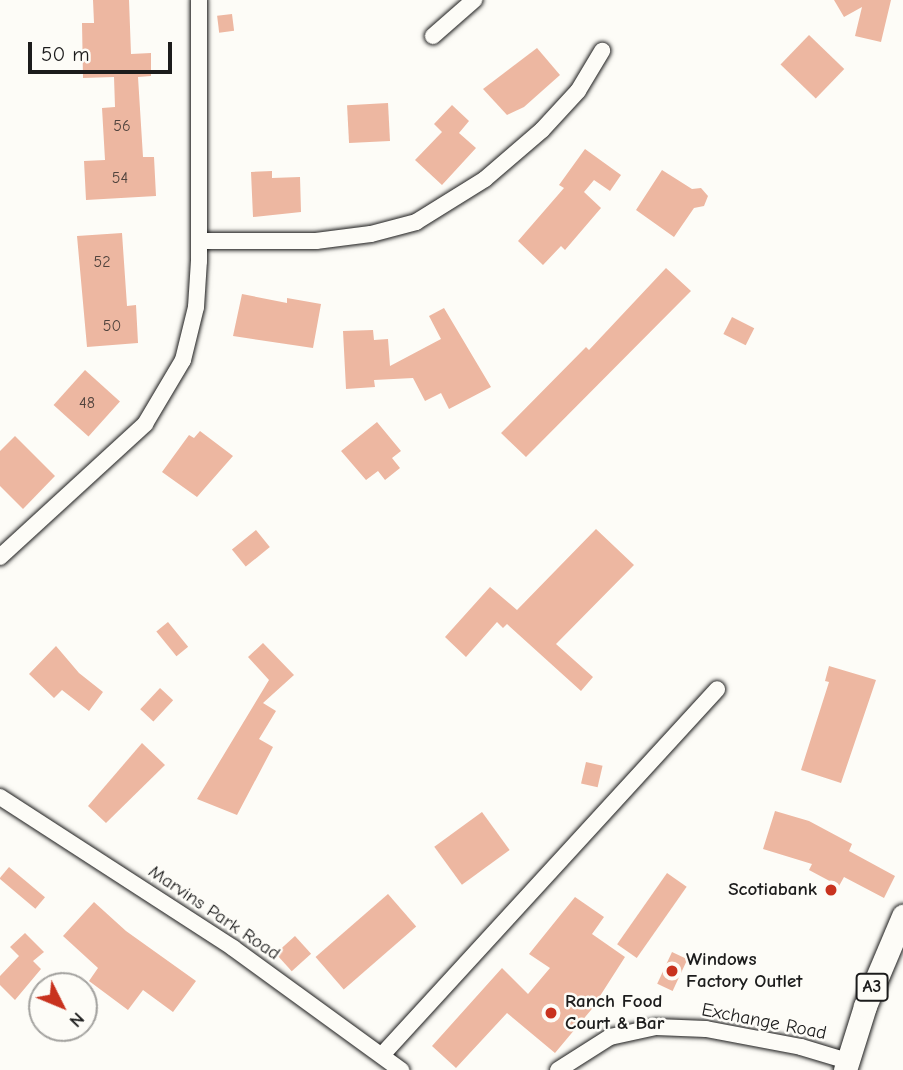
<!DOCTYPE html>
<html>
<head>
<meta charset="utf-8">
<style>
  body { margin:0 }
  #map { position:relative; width:903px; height:1070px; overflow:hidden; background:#fdfcf7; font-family:"Comic Neue",sans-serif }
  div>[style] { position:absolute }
  .building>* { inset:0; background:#edb7a1; transform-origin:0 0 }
  .roads { filter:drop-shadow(0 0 2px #1c1c1c) drop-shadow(0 0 2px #1c1c1c) }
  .street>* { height:16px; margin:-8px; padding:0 8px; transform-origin:8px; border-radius:8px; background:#fdfcf7 }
  .primary>* { height:23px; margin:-11.5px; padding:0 11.5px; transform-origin:11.5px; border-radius:11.5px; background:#fdfcf7 }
  .dots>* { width:19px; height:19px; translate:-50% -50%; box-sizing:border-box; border:4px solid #fdfcf7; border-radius:50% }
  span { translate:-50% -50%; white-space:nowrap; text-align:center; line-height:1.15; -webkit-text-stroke:5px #fdfcf7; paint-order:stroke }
  .number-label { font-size:16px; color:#50433d }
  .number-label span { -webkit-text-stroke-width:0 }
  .shield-label span { padding:2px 5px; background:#fdfcf7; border:2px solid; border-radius:5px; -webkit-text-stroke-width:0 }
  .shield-label { font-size:18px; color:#1c1c1c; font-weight:700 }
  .poi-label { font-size:19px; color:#1c1c1c; font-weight:700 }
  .right { translate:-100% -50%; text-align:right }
  .left { translate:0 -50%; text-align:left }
  .street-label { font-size:19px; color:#1c1c1c }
  .north { position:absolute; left:28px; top:972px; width:70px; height:70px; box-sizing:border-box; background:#fdfcf7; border:2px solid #a3a29f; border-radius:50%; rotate:133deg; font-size:19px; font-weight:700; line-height:28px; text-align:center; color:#1c1c1c }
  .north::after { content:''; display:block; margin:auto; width:24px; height:32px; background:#c8321e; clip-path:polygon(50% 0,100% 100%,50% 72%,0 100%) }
  .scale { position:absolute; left:28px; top:42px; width:144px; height:32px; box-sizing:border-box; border:4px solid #1c1c1c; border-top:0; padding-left:9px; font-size:21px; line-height:24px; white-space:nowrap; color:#1c1c1c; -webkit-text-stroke:5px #fdfcf7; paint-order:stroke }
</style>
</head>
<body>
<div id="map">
  <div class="building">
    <i style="clip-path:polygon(93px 0,129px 0,131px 54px,151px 53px,151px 76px,138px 77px,143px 157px,154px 157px,156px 196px,86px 200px,84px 161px,105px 160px,102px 108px,115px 107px,114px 77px,83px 78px,82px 23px,94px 23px)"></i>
    <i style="clip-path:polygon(834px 0,891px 0,881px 42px,855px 36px,862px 7px,844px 17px)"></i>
    <i style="left:232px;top:14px;width:17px;height:15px;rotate:83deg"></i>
    <i style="left:809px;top:35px;width:49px;height:41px;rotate:44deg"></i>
    <i style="clip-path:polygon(537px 48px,560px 75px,524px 107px,507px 115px,483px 89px)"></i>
    <i style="left:388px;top:103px;width:38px;height:41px;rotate:87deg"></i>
    <i style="clip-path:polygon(452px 105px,469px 121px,459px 133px,476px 148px,442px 185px,415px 160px,442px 132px,434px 124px)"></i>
    <i style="clip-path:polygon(585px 149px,621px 175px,610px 191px,594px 180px,584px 192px,601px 208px,565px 250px,561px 246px,543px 265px,518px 241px,564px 188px,559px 185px)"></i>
    <i style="clip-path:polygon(662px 170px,692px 189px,701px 188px,708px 196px,704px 206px,694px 208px,674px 237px,636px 210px)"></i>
    <i style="clip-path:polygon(272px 171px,272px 178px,300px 177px,301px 212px,253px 217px,251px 172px)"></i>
    <i style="clip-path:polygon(122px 233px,127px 306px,136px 305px,138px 343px,87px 347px,77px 236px)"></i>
    <i style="clip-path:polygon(666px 268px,691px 291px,526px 457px,501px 433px,586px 347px,589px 350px)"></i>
    <i style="clip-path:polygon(242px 294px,287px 303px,287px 298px,321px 304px,313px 348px,233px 336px)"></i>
    <i style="clip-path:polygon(444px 308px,491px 387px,449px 409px,441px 393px,425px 401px,413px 378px,374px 380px,375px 387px,346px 389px,343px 331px,373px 330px,374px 340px,388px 339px,390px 366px,441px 339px,429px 316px)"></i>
    <i style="left:732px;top:317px;width:25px;height:19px;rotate:27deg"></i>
    <i style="left:85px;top:370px;width:47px;height:47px;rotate:42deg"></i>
    <i style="clip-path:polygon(377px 422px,401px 451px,392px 458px,400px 468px,385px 480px,378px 471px,366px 480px,341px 451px)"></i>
    <i style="clip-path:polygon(200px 431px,233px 456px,197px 497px,162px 472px,189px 435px,194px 438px)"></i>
    <i style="clip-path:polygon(15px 436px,55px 476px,23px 509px,0 486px,0 451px)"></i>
    <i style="clip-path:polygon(596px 529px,634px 565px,556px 644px,593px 677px,581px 691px,507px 624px,503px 628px,497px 622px,466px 657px,445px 637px,490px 587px,517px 610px)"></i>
    <i style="left:256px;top:530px;width:22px;height:31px;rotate:51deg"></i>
    <i style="left:168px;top:622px;width:32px;height:15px;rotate:51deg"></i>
    <i style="clip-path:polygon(263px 643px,294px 675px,263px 703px,276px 711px,259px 739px,273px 747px,237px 815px,197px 799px,269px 680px,248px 657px)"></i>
    <i style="clip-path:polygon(56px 646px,79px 673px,103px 692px,89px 711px,62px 690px,54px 698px,29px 674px)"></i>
    <i style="clip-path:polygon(829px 666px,876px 680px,841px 783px,801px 770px,829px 682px,825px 681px)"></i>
    <i style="left:160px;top:688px;width:18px;height:29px;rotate:43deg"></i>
    <i style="clip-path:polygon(142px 743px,165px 765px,106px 823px,88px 806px)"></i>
    <i style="left:586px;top:762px;width:17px;height:22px;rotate:13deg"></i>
    <i style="clip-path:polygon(775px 811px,809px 821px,852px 844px,849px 851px,895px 876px,884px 898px,844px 877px,839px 886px,809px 870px,812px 864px,763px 849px)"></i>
    <i style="left:482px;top:812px;width:47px;height:59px;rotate:54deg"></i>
    <i style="left:9px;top:867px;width:47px;height:15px;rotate:40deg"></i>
    <i style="left:667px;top:873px;width:24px;height:87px;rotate:35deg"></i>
    <i style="left:388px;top:894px;width:43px;height:96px;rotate:49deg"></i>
    <i style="clip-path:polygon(575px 897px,604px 917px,592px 934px,625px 957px,591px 1010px,555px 1053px,507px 1013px,456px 1068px,432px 1046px,502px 968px,528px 994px,550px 968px,529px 954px)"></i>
    <i style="clip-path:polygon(94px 902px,126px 931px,196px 981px,173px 1012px,143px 990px,128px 1010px,89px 981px,98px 968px,63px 936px)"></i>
    <i style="clip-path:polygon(25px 933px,44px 952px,33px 961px,41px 969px,15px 1000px,0 985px,0 976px,19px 956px,10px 947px)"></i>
    <i style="left:295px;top:936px;width:24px;height:26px;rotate:48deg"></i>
    <i style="left:672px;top:952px;width:17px;height:35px;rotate:25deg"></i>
  </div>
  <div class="roads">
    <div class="street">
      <i style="left:433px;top:36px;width:55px;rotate:-41.3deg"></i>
      <i style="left:200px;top:241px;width:116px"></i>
      <i style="left:316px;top:241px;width:55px;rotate:-7.3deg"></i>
      <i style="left:371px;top:234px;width:47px;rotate:-14.9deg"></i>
      <i style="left:416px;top:222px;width:81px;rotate:-31.9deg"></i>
      <i style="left:485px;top:179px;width:75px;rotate:-40.7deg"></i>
      <i style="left:542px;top:130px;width:53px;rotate:-47.3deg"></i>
      <i style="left:578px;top:91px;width:47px;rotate:-59deg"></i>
      <i style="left:0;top:557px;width:197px;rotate:-42.5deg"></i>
      <i style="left:145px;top:424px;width:74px;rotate:-59.3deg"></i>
      <i style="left:183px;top:360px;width:55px;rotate:-76.2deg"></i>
      <i style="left:196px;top:307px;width:46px;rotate:-86.3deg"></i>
      <i style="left:199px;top:261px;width:261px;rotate:-90deg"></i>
      <i style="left:0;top:797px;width:278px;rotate:32.9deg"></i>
      <i style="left:233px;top:948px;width:208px;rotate:36deg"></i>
      <i style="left:382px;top:1055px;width:496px;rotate:-47.5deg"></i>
      <i style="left:558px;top:1070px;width:62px;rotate:-32.4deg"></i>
      <i style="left:610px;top:1037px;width:47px;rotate:-12.3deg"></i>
      <i style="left:656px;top:1027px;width:50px;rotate:2.3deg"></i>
      <i style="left:706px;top:1029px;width:97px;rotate:10.7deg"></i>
      <i style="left:801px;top:1047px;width:48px;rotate:16.9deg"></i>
    </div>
    <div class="primary">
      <i style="left:845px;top:1070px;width:67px;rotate:-72.6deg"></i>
      <i style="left:865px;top:1006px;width:98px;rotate:-67.1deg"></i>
    </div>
  </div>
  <div class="dots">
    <i style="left:831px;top:890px;background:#c8321e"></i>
    <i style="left:672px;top:971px;background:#c8321e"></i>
    <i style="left:551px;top:1013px;background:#c8321e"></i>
  </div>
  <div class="number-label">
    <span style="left:122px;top:126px">56</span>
    <span style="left:120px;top:178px">54</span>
    <span style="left:102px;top:262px">52</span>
    <span style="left:112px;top:326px">50</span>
    <span style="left:87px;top:403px">48</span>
  </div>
  <div class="shield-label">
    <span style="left:872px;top:987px">A3</span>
  </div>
  <div class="poi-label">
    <span class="right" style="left:817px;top:890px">Scotiabank</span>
    <span class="left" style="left:686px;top:971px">Windows<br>Factory Outlet</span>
    <span class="left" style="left:565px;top:1013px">Ranch Food<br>Court &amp; Bar</span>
  </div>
  <div class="street-label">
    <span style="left:214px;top:913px;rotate:34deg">Marvins Park Road</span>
    <span style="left:764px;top:1022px;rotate:11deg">Exchange Road</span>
  </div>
  <div class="north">N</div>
  <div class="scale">50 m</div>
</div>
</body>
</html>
